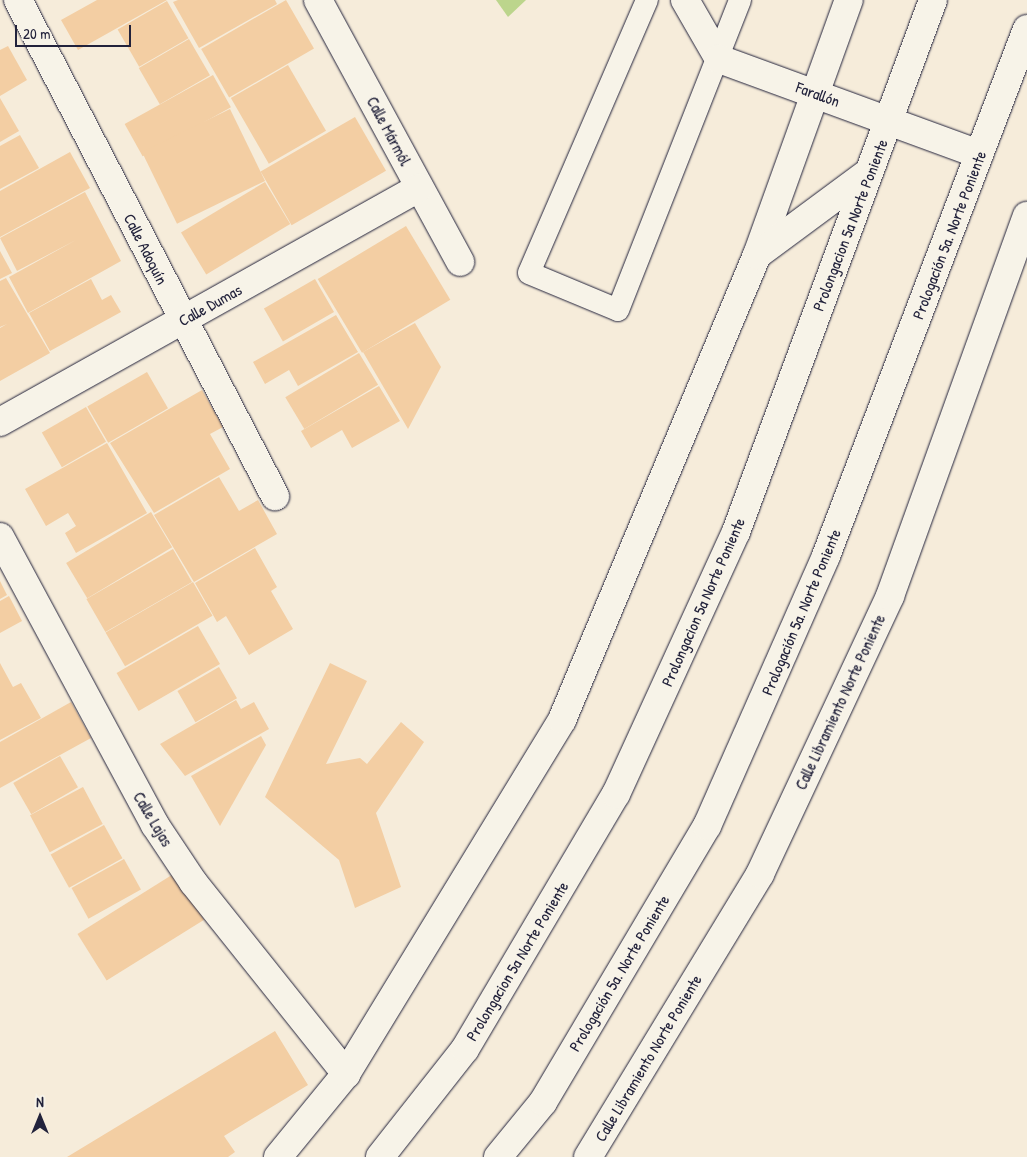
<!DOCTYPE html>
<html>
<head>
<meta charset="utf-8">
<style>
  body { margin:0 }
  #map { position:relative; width:1027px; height:1157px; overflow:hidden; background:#f6ecda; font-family:"Patrick Hand",sans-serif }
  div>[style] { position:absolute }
  .green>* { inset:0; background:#bcd58c }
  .building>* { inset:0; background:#f3cea3; transform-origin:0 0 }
  .roads { filter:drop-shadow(0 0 1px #22223b) drop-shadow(0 0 1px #22223b) }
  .service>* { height:22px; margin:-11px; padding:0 11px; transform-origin:11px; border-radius:11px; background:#f7f3e8 }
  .minor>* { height:28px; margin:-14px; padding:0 14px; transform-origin:14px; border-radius:14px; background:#f7f3e8 }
  .tertiary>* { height:28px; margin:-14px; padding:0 14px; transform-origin:14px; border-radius:14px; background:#f7f3e8 }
  .primary>* { height:28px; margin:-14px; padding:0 14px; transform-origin:14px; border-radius:14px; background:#f7f3e8 }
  span { translate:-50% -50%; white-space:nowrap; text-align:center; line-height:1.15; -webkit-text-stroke:4.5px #f7f3e8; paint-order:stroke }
  .street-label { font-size:16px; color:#22223b }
  .north { position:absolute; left:15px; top:1092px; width:50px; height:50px; -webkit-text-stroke:4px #f7f3e8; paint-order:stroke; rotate:0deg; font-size:14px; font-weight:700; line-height:20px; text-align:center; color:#22223b }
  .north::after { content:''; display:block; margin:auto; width:18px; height:22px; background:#22223b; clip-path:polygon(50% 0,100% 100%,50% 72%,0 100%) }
  .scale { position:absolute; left:15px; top:25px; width:116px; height:22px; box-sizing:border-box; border:2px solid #22223b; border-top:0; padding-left:6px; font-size:15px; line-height:18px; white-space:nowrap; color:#22223b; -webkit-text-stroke:4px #f7f3e8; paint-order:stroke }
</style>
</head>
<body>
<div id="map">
  <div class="green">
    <i style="clip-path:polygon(496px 0,526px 0,508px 17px)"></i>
  </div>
  <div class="building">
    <i style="clip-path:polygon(97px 0,167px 0,78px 50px,61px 20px)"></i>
    <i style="clip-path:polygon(178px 0,275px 0,277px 4px,199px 48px,173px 2px)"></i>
    <i style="left:286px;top:0;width:56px;height:98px;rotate:60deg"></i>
    <i style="left:167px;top:1px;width:43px;height:57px;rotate:60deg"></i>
    <i style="left:189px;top:39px;width:42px;height:58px;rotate:60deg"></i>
    <i style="clip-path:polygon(8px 46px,27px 80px,0 96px,0 50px)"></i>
    <i style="left:288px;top:65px;width:76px;height:66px;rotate:60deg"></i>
    <i style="left:213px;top:75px;width:37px;height:101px;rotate:61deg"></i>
    <i style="clip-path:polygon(0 98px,19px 131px,0 142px)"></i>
    <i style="left:230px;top:109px;width:80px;height:98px;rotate:64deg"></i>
    <i style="left:355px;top:117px;width:62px;height:109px;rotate:60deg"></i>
    <i style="clip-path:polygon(20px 135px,39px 168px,0 189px,0 146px)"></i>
    <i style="clip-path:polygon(70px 152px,90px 188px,0 237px,0 191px)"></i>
    <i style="left:265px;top:182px;width:49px;height:98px;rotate:59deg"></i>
    <i style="clip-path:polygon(85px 192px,121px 261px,28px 313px,9px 277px,76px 240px,17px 271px,0 238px)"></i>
    <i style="left:406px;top:226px;width:86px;height:103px;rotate:59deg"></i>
    <i style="clip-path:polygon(0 251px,12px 273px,0 279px)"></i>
    <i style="clip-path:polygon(6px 278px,50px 353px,0 381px,0 328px,7px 324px,0 327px,0 281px)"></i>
    <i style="clip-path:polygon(91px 279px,102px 300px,111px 295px,121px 312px,50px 351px,29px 313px)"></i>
    <i style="left:315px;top:279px;width:38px;height:59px;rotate:60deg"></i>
    <i style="clip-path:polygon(336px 315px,358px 352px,298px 386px,289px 370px,265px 384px,253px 362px)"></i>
    <i style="clip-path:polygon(415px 323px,441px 367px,408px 429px,363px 352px)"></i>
    <i style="left:359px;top:353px;width:37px;height:86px;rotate:59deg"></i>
    <i style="left:147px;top:372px;width:42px;height:69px;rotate:60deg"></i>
    <i style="clip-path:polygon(379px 386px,400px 421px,352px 448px,342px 430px,311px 448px,301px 431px)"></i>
    <i style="clip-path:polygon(202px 390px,223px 427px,210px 434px,230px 469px,154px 513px,110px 443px)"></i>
    <i style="left:86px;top:407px;width:40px;height:51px;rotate:60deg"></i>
    <i style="clip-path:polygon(107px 443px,147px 513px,76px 553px,65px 533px,76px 526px,68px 513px,46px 526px,25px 489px)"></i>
    <i style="clip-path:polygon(219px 477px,239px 511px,258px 500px,277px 534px,194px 582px,154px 515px)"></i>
    <i style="left:151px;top:512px;width:41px;height:99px;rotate:59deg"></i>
    <i style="clip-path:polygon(255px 548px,277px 587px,271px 591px,293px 629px,249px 655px,226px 616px,217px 622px,195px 583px)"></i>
    <i style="left:173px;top:549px;width:38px;height:100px;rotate:60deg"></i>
    <i style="clip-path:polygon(0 581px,7px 595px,0 599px)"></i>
    <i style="left:193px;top:582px;width:39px;height:101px;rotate:60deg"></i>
    <i style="clip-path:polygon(9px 596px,22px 621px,0 633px,0 601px)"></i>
    <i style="left:198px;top:626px;width:44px;height:94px;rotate:60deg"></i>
    <i style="clip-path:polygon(0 663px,13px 687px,21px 683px,41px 718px,0 740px)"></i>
    <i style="clip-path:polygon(330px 663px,367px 681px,326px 764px,360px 758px,367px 764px,401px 722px,424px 742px,376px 813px,401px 887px,355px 908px,339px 860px,265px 797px)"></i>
    <i style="left:219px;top:667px;width:36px;height:48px;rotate:60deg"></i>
    <i style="clip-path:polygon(236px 700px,241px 709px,254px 702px,269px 729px,185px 776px,160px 744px)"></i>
    <i style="clip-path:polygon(71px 702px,91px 738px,0 788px,0 742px)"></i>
    <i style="clip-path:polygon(261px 736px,266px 745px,220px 826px,191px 776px)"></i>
    <i style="left:60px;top:756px;width:36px;height:54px;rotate:60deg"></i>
    <i style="left:83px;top:787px;width:42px;height:60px;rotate:62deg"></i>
    <i style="left:104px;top:825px;width:38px;height:61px;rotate:61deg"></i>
    <i style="left:124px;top:859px;width:35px;height:60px;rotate:61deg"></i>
    <i style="left:175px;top:873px;width:55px;height:115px;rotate:58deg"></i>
    <i style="clip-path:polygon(275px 1031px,308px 1085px,224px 1136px,235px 1152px,228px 1157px,67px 1157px)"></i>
  </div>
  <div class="roads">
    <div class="service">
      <i style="left:647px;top:0;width:297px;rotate:113.4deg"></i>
      <i style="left:529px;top:273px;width:96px;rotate:22.6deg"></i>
      <i style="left:618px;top:310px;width:333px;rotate:-68.5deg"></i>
    </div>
    <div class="minor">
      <i style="left:18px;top:0;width:559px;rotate:62.61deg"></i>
      <i style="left:318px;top:0;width:298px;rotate:61.5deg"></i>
      <i style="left:685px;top:0;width:68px;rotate:60deg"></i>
      <i style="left:719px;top:59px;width:277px;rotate:20.1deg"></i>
      <i style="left:0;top:422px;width:480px;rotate:-29.2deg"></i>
      <i style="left:0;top:537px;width:327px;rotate:61.7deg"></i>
      <i style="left:155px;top:825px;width:69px;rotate:56.3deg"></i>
      <i style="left:193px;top:882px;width:246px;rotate:51.4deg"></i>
    </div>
    <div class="tertiary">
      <i style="left:278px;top:1157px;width:107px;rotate:-50.7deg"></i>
      <i style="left:346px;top:1074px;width:415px;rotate:-58.6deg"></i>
      <i style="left:562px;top:720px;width:504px;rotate:-67.25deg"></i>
      <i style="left:757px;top:255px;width:271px;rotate:-70.2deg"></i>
      <i style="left:588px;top:1157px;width:331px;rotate:-58.7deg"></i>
      <i style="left:760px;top:874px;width:307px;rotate:-64.9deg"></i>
      <i style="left:890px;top:596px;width:404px;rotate:-70.2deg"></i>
    </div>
    <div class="primary">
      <i style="left:757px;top:255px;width:138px;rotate:-36.5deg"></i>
      <i style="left:380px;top:1157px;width:137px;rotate:-51.8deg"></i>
      <i style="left:465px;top:1049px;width:296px;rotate:-59.4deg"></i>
      <i style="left:616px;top:794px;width:288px;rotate:-65.4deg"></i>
      <i style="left:736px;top:532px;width:567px;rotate:-69.68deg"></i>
      <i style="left:498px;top:1157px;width:71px;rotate:-50.7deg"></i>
      <i style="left:543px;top:1102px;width:321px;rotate:-59.3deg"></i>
      <i style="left:707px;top:826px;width:295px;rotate:-66.2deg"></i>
      <i style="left:826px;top:556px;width:564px;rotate:-69.12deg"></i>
    </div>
  </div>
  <div class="street-label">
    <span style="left:818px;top:94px;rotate:20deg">Farallón</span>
    <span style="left:389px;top:131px;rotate:62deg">Calle Mármól</span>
    <span style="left:850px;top:225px;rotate:-69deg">Prolongacion 5a Norte Poniente</span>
    <span style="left:949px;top:235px;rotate:-69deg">Prologación 5a. Norte Poniente</span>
    <span style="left:146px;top:249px;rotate:63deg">Calle Adoquín</span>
    <span style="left:210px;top:305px;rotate:-29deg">Calle Dumas</span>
    <span style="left:703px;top:602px;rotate:-66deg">Prolongacion 5a Norte Poniente</span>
    <span style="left:801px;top:612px;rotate:-67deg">Prologación 5a. Norte Poniente</span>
    <span style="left:840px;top:702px;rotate:-65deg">Calle Libramiento Norte Poniente</span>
    <span style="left:153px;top:819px;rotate:59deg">Calle Lajas</span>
    <span style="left:517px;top:961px;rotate:-59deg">Prolongacion 5a Norte Poniente</span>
    <span style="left:619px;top:973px;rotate:-59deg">Prologación 5a. Norte Poniente</span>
    <span style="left:648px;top:1058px;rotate:-59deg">Calle Libramiento Norte Poniente</span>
  </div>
  <div class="north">N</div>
  <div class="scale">20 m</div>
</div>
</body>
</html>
